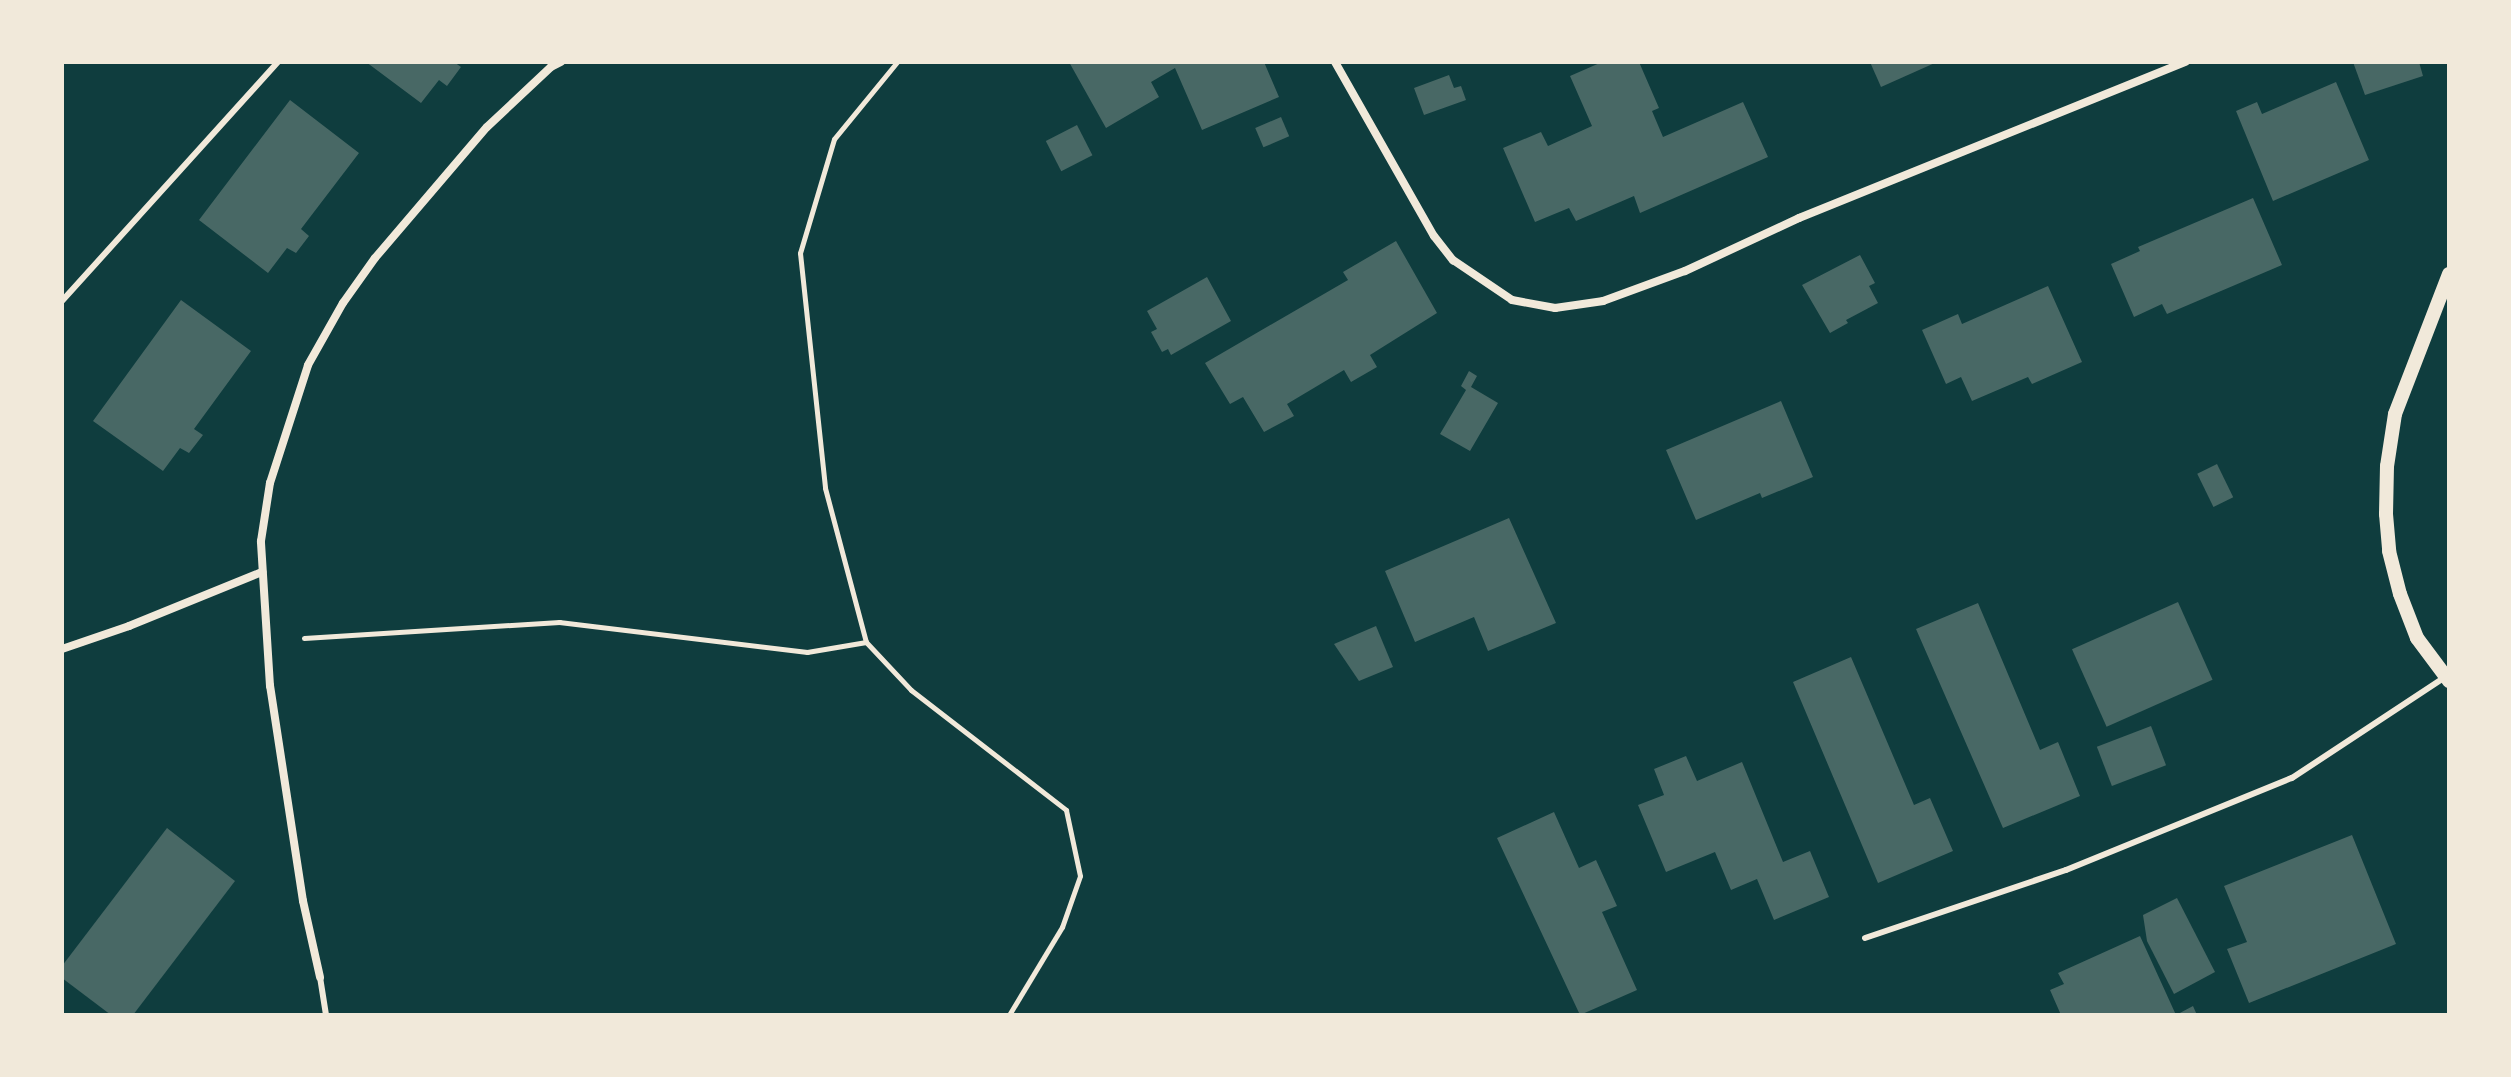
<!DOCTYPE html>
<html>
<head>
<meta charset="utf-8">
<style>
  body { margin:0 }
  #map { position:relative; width:2511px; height:1077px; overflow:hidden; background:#0f3d3e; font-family:"Asap Condensed",sans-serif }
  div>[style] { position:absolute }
  .building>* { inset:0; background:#486865; transform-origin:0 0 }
  .path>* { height:5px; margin:-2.5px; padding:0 2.5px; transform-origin:2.5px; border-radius:2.5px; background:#f1e9da }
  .service>* { height:6px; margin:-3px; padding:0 3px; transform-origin:3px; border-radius:3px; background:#f1e9da }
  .minor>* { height:8px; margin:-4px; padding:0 4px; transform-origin:4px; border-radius:4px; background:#f1e9da }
  .tertiary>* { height:14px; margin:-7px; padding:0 7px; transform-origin:7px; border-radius:7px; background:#f1e9da }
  span { translate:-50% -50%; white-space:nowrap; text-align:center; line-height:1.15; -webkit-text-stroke:7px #f1e9da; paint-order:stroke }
  .frame { position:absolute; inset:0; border:64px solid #f1e9da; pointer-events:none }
</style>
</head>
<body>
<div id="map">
  <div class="building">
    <i style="clip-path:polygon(366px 62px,454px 62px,461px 67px,447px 86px,439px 80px,421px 103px)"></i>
    <i style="clip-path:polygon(1069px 62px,1264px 62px,1279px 97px,1202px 130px,1175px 68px,1151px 82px,1159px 97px,1106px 128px)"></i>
    <i style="clip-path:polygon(1602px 62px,1639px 62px,1659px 108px,1652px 111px,1663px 137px,1743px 102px,1768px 157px,1640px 213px,1634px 196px,1576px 221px,1569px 208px,1535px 222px,1503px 148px,1541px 132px,1548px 146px,1592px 126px,1570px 76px)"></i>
    <i style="clip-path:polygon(1870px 62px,1937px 62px,1881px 87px)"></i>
    <i style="clip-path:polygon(2353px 62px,2419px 62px,2423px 76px,2365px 95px)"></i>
    <i style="clip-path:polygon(1449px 75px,1454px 88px,1461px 86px,1466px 100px,1424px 115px,1414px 88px)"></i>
    <i style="clip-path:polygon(2336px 82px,2369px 160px,2273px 201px,2236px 111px,2257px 102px,2262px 114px)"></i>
    <i style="clip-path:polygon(290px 100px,359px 153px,301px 229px,309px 236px,296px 253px,287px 248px,268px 273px,199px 220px)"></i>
    <i style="left:1281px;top:117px;width:21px;height:28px;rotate:67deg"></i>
    <i style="left:1077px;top:125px;width:34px;height:35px;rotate:63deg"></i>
    <i style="clip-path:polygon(2253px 198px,2282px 265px,2167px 314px,2162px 304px,2134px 317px,2111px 264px,2140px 251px,2138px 247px)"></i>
    <i style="clip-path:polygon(1396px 241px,1437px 313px,1370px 355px,1377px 367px,1351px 382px,1344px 370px,1287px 404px,1294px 416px,1264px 432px,1243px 397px,1230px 404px,1205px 363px,1348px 280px,1343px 272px)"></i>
    <i style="clip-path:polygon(1860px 255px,1875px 283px,1869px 286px,1878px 303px,1846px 320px,1848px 323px,1830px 333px,1802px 285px)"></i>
    <i style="clip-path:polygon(1207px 277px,1231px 321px,1171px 355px,1168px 349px,1162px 352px,1151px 332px,1157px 329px,1147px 311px)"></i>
    <i style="clip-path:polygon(2048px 286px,2082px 362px,2032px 384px,2028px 377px,1972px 401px,1961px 377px,1946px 384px,1922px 330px,1958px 314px,1962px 324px)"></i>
    <i style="clip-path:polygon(181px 300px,251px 351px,194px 429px,203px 435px,189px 453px,180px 448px,163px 471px,93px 421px)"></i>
    <i style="clip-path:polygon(1469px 371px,1477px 376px,1471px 387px,1498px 403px,1470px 451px,1440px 434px,1466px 390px,1461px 386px)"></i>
    <i style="clip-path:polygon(1781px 401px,1813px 477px,1762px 498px,1760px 493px,1696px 520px,1666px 450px)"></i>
    <i style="left:2217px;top:464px;width:37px;height:22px;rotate:64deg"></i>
    <i style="clip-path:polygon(1509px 518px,1556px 623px,1488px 651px,1474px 617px,1415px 642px,1385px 571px)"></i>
    <i style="left:2178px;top:602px;width:85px;height:116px;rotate:66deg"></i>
    <i style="clip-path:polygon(1978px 603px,2040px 750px,2058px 742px,2080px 796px,2003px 828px,1916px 629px)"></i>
    <i style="clip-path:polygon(1376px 626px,1393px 667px,1359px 681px,1334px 644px)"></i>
    <i style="clip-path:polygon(1851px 657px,1914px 805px,1930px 798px,1953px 851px,1878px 883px,1793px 682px)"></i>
    <i style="left:2151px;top:726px;width:42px;height:58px;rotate:69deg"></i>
    <i style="clip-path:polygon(1686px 756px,1697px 781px,1742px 762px,1783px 862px,1810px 851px,1829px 897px,1774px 920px,1757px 879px,1731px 890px,1715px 852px,1666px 872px,1638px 805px,1664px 795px,1654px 769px)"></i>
    <i style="clip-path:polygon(1554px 812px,1579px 868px,1596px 860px,1617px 906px,1602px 912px,1637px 990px,1580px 1015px,1497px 838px)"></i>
    <i style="clip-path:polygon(167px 828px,235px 881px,133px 1015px,111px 1015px,62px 978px,62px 966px)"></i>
    <i style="clip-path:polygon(2352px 835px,2396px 944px,2249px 1003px,2227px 949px,2247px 942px,2224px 886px)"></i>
    <i style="clip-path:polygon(2177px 898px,2215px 972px,2174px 994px,2147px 941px,2143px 915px)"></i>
    <i style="clip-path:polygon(2140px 936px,2176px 1015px,2193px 1006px,2197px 1015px,2061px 1015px,2050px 990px,2064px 984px,2058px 973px)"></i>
  </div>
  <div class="path">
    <i style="left:897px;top:62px;width:99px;rotate:129.3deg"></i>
    <i style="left:834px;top:139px;width:119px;rotate:106.6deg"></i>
    <i style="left:800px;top:253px;width:236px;rotate:83.9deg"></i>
    <i style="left:825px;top:488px;width:159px;rotate:75.1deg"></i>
    <i style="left:866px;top:642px;width:66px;rotate:46.8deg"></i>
    <i style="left:911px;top:690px;width:196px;rotate:37.7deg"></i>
    <i style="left:1066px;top:810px;width:67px;rotate:78deg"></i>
    <i style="left:1080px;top:876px;width:54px;rotate:109.4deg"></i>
    <i style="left:1062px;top:927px;width:103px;rotate:121.1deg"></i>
    <i style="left:304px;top:638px;width:256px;rotate:-3.6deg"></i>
    <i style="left:559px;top:622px;width:250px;rotate:6.9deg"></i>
    <i style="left:807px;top:652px;width:60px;rotate:-9.6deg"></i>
  </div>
  <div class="service">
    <i style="left:62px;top:301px;width:322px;rotate:-47.9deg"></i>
    <i style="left:1865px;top:938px;width:212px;rotate:-18.7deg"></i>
    <i style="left:2066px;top:870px;width:244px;rotate:-22.2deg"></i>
    <i style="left:2292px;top:778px;width:183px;rotate:-33.4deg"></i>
    <i style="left:320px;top:977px;width:38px;rotate:81deg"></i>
  </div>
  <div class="minor">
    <i style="left:1335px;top:62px;width:200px;rotate:60.4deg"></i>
    <i style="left:1434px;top:236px;width:31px;rotate:52deg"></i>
    <i style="left:1453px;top:260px;width:71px;rotate:34.1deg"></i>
    <i style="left:1512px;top:300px;width:44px;rotate:10.5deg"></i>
    <i style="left:1555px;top:308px;width:49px;rotate:-8.3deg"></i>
    <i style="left:1603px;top:301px;width:87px;rotate:-20.1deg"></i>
    <i style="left:1685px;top:271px;width:126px;rotate:-24.9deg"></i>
    <i style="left:1799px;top:218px;width:417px;rotate:-22deg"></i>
    <i style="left:62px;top:649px;width:71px;rotate:-18.9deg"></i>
    <i style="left:129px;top:626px;width:144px;rotate:-22.1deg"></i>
    <i style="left:320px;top:977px;width:78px;rotate:-102.6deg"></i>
    <i style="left:303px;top:901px;width:218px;rotate:-98.7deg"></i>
    <i style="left:270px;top:686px;width:145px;rotate:-93.6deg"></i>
    <i style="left:261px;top:541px;width:59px;rotate:-81.2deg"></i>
    <i style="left:270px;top:483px;width:124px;rotate:-72.1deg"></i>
    <i style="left:308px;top:365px;width:71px;rotate:-60.6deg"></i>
    <i style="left:343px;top:303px;width:55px;rotate:-54.6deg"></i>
    <i style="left:375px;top:258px;width:172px;rotate:-49.5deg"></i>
    <i style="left:487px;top:127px;width:88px;rotate:-43.2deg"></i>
    <i style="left:551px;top:67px;width:11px;rotate:-27deg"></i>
  </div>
  <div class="tertiary">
    <i style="left:2449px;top:274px;width:150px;rotate:111.1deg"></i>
    <i style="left:2395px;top:414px;width:53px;rotate:98.7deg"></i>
    <i style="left:2387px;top:466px;width:48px;rotate:91.2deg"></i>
    <i style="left:2386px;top:514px;width:37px;rotate:85deg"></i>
    <i style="left:2389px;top:551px;width:44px;rotate:75.7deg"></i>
    <i style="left:2400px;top:594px;width:47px;rotate:68.9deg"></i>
    <i style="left:2417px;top:638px;width:54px;rotate:53.3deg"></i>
  </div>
  <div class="frame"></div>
</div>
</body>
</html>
